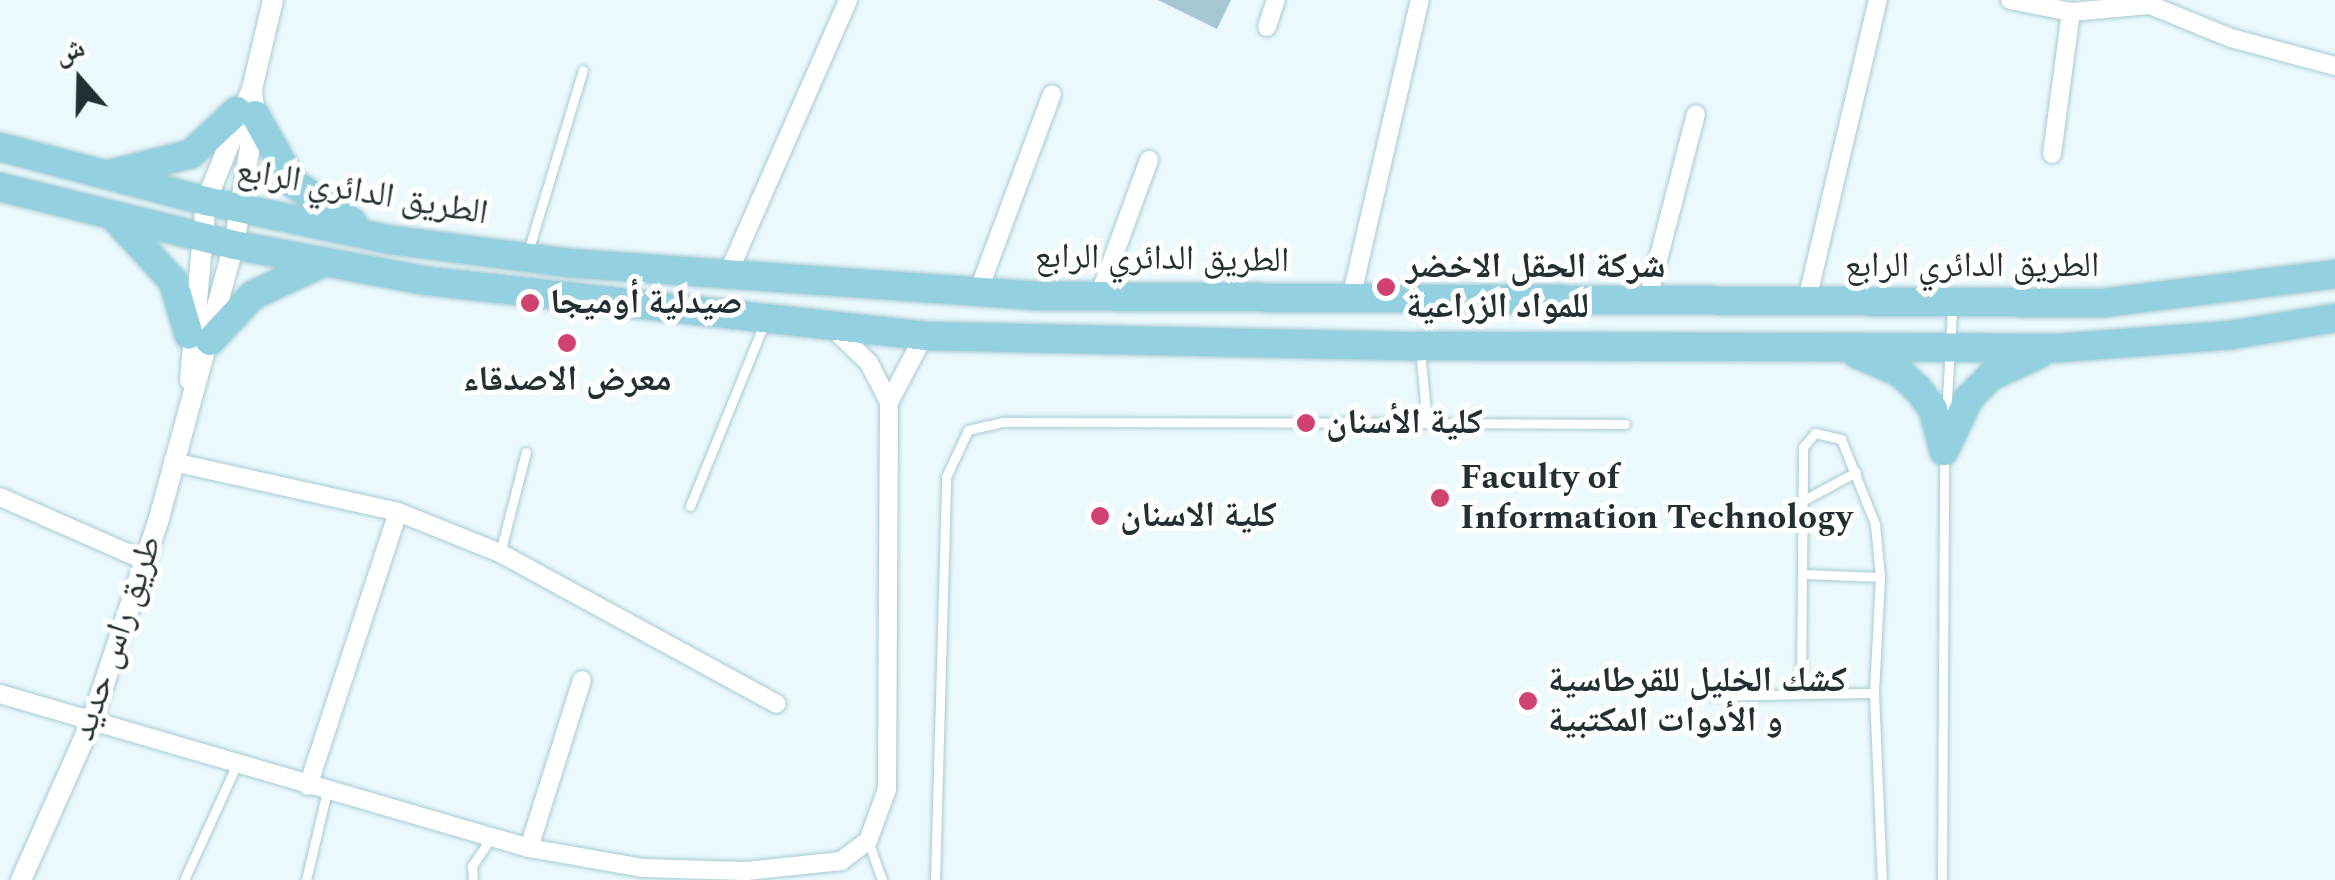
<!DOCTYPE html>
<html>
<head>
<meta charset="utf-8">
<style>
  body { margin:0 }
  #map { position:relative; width:2335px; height:880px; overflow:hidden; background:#ebf9fd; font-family:Spectral,"Noto Naskh Arabic",serif }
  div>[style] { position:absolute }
  .building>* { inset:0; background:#a4c7d0 }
  .roads { filter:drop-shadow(0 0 2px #a7cad3) drop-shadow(0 0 2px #a7cad3) }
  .service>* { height:9px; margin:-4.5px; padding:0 4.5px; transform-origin:4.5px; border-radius:4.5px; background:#fff }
  .minor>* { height:18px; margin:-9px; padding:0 9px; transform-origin:9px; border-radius:9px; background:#fff }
  .tertiary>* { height:20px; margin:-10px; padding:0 10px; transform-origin:10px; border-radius:10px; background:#fff }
  .primary>* { height:28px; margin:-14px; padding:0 14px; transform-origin:14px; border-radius:14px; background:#94d1e0 }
  .dots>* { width:28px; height:28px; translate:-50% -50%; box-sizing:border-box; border:5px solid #fff; border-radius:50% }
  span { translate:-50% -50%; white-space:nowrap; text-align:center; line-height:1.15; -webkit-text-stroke:10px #fff; paint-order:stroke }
  .street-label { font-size:35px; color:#222f33 }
  .poi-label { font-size:35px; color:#222f33; font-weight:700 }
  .left { translate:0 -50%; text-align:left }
  .north { position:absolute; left:30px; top:30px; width:100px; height:100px; -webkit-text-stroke:8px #fff; paint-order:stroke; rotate:340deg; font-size:28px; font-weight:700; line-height:40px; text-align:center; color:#222f33 }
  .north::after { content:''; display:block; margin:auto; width:35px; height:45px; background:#222f33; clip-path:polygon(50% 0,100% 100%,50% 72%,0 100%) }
</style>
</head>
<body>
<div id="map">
  <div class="building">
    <i style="clip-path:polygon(1158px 0,1231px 0,1217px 29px)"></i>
  </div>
  <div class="roads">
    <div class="service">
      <i style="left:527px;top:255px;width:193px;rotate:-73.2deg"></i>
      <i style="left:1420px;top:349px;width:74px;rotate:84.6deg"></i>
      <i style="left:1427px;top:423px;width:198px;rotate:0.3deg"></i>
      <i style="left:1946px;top:417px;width:109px;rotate:-86.8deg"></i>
      <i style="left:1804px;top:500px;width:59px;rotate:-28.3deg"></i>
      <i style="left:690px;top:506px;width:196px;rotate:-67.9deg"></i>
      <i style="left:500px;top:553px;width:104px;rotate:-75.6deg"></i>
      <i style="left:1803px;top:574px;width:77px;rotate:2.2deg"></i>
      <i style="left:1801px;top:690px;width:243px;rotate:-89.5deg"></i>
      <i style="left:1803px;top:447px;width:18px;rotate:-49deg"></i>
      <i style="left:1815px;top:433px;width:27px;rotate:13deg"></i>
      <i style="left:1841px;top:439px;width:92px;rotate:68.2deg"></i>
      <i style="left:1875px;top:524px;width:53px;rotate:84.6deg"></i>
      <i style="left:1880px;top:577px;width:116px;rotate:93deg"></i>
      <i style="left:1713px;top:696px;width:161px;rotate:-1.1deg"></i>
      <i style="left:1874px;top:693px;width:187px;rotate:87.6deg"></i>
      <i style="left:868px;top:841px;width:41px;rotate:70.3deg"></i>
      <i style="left:184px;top:880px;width:125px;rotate:-65.5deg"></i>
      <i style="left:306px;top:880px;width:91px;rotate:-76.7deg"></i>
      <i style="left:473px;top:880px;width:14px;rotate:-94deg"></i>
      <i style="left:472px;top:866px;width:34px;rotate:-56deg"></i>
      <i style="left:935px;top:880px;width:403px;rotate:-88.4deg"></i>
      <i style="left:946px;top:477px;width:52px;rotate:-64.9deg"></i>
      <i style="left:968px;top:430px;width:36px;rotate:-13deg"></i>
      <i style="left:1003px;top:422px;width:424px;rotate:0.1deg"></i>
      <i style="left:1942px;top:880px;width:427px;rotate:-89.7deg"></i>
    </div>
    <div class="minor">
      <i style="left:2010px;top:0;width:62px;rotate:11.1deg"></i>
      <i style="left:2071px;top:12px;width:79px;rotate:-5.1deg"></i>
      <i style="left:2150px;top:5px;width:87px;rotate:22.2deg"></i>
      <i style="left:2231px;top:38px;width:108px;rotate:15.1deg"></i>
      <i style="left:1267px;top:27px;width:28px;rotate:-72deg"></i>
      <i style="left:2052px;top:154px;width:143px;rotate:-82.4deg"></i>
      <i style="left:727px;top:276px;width:301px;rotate:-66.3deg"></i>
      <i style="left:978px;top:292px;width:211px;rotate:-69.5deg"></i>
      <i style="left:1099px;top:296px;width:145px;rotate:-69.8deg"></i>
      <i style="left:1351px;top:298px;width:306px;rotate:-77deg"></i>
      <i style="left:1647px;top:302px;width:194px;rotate:-75.4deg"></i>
      <i style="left:1806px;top:304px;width:312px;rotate:-76.7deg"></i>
      <i style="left:889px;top:402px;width:75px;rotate:-62.1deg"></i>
      <i style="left:173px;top:462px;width:230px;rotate:12.5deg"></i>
      <i style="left:398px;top:512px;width:110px;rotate:21.9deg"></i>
      <i style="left:500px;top:553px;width:315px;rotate:28.6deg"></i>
      <i style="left:0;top:497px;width:159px;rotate:23.7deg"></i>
      <i style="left:0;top:694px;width:551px;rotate:16.23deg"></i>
      <i style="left:529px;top:848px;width:115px;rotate:10deg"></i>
      <i style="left:642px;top:868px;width:104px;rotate:1.7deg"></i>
      <i style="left:746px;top:871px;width:96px;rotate:-6deg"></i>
      <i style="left:841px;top:861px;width:34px;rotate:-37deg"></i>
      <i style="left:868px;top:841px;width:55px;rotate:-69.9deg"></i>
      <i style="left:887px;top:789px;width:387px;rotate:-89.7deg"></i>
      <i style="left:889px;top:402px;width:44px;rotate:-117.1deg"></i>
      <i style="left:869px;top:363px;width:47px;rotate:-135.9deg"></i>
      <i style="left:308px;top:786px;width:288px;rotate:-71.8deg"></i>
      <i style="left:529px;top:848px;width:176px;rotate:-72.5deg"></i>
    </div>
    <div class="tertiary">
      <i style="left:190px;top:380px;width:180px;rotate:-84.9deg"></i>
      <i style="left:206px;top:201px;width:121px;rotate:-67.7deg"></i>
      <i style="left:252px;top:89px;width:91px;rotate:-76.7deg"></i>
      <i style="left:21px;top:880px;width:172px;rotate:-66deg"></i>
      <i style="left:91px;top:723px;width:212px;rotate:-71.6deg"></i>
      <i style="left:158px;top:522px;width:287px;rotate:-74.7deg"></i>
      <i style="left:234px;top:245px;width:132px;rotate:-80.8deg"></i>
      <i style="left:255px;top:115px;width:26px;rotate:-97deg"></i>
    </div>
    <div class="primary">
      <i style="left:255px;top:115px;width:78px;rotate:60.8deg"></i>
      <i style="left:293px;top:183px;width:72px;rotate:33.7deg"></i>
      <i style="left:0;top:147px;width:213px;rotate:14.7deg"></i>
      <i style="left:206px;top:201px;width:189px;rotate:11.9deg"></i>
      <i style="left:391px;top:240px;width:178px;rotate:7.4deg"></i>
      <i style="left:568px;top:263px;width:469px;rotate:4deg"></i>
      <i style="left:1036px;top:296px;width:1067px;rotate:0.38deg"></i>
      <i style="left:2103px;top:303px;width:234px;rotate:-7.1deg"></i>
      <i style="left:114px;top:173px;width:79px;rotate:-13.9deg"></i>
      <i style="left:191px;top:154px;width:63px;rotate:-43.1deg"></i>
      <i style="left:0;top:187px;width:241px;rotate:13.9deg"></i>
      <i style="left:234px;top:245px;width:197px;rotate:10.5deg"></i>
      <i style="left:428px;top:281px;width:499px;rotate:6.3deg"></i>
      <i style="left:924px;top:336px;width:496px;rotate:1.2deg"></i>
      <i style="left:1420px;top:346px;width:639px;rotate:0.18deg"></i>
      <i style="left:2059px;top:348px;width:172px;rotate:-4.3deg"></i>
      <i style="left:2231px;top:335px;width:105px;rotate:-9.3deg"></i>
      <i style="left:116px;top:219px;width:84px;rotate:47.4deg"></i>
      <i style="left:173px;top:281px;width:56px;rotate:73.5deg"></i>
      <i style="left:210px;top:341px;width:63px;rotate:-46.9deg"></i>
      <i style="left:253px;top:295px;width:76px;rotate:-24.9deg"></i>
      <i style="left:1857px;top:354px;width:46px;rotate:23.2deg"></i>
      <i style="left:1899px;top:372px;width:25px;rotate:42deg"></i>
      <i style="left:1918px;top:389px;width:25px;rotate:53deg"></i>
      <i style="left:1933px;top:409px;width:43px;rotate:75.3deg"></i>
      <i style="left:1944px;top:451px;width:59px;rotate:-64.7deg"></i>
      <i style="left:1969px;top:398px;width:31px;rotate:-45deg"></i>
      <i style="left:1991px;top:376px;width:53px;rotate:-24.6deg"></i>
    </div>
  </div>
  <div class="dots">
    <i style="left:1386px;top:287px;background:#d0426f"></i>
    <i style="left:530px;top:303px;background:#d0426f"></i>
    <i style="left:567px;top:343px;background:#d0426f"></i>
    <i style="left:1306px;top:423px;background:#d0426f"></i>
    <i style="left:1440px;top:498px;background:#d0426f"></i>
    <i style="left:1100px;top:516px;background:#d0426f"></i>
    <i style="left:1528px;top:701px;background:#d0426f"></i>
  </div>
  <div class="street-label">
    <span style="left:362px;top:192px;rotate:10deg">الطريق الدائري الرابع</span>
    <span style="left:1162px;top:259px;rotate:1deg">الطريق الدائري الرابع</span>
    <span style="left:1972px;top:266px">الطريق الدائري الرابع</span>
    <span style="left:117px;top:638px;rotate:-71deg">طريق راس حديد</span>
  </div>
  <div class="poi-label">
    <span class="left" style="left:1406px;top:287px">شركة الحقل الاخضر<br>للمواد الزراعية</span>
    <span class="left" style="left:550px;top:303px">صيدلية أوميجا</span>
    <span style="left:567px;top:380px">معرض الاصدقاء</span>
    <span class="left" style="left:1326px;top:423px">كلية الأسنان</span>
    <span class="left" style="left:1460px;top:498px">Faculty of<br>Information Technology</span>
    <span class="left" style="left:1120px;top:516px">كلية الاسنان</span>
    <span class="left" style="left:1548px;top:701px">كشك الخليل للقرطاسية<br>و الأدوات المكتبية</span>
  </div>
  <div class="north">ش</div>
</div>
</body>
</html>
